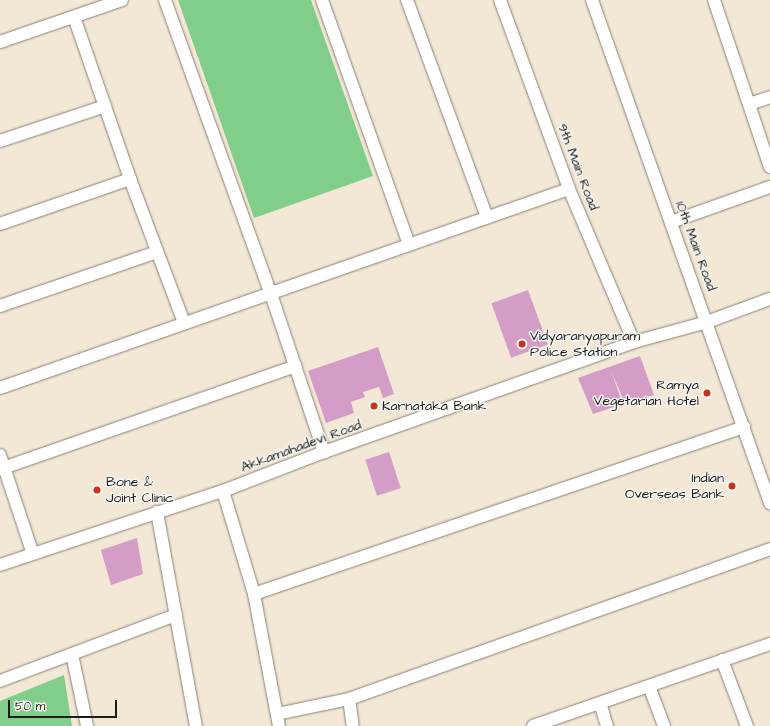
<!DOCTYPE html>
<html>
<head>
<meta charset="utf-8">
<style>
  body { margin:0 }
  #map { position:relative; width:770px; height:726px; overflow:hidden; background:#f3e8d5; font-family:"Architects Daughter",sans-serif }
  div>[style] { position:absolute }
  .green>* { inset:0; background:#81cd8a }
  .building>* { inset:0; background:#d49dc7; transform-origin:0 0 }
  .roads { filter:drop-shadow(0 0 1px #888278) drop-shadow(0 0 1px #888278) }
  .minor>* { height:12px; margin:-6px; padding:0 6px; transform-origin:6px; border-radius:6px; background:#fff }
  .dots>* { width:11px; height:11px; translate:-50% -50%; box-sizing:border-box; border:2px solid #f6f6f2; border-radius:50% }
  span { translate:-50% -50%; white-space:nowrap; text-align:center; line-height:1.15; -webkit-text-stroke:3px #f6f6f2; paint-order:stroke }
  .street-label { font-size:14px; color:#1c1c1c }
  .poi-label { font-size:14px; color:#1c1c1c }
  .left { translate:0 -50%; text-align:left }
  .right { translate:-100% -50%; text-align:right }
  .scale { position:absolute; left:8px; top:700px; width:109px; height:18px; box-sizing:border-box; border:2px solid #1c1c1c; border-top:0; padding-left:5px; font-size:12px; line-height:14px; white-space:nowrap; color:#1c1c1c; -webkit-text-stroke:3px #f6f6f2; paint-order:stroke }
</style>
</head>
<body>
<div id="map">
  <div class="green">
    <i style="clip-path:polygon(178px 0,311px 0,373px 176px,254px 218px)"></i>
    <i style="clip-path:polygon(64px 675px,72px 726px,0 726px,0 701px)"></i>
  </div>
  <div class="building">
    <i style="left:528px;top:290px;width:58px;height:39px;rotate:70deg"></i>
    <i style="clip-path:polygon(378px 347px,394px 394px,383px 398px,379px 387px,363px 392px,365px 397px,351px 402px,354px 413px,326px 423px,308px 371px)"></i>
    <i style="clip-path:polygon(640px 356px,654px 395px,625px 403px,611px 371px,623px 404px,593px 414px,578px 378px)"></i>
    <i style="left:389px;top:452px;width:38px;height:25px;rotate:72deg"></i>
    <i style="clip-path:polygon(137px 538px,143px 574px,111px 585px,101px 550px)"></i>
  </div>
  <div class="roads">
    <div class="minor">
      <i style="left:165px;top:0;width:313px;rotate:70.2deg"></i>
      <i style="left:271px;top:294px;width:167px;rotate:71.5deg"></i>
      <i style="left:322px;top:0;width:260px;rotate:70.4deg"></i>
      <i style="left:407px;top:0;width:232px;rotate:69.8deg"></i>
      <i style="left:500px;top:0;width:201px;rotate:69.9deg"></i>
      <i style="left:569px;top:189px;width:166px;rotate:67deg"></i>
      <i style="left:592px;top:0;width:534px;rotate:70.51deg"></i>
      <i style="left:714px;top:0;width:176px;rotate:71.5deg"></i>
      <i style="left:74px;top:17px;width:171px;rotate:70.9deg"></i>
      <i style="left:130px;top:179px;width:154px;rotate:69.4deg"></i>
      <i style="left:0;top:42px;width:129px;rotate:-19deg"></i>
      <i style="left:749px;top:104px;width:22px;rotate:-18deg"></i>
      <i style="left:0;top:141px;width:111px;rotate:-18.4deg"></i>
      <i style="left:671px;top:222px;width:105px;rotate:-19.5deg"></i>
      <i style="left:0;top:224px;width:138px;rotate:-19.1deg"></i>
      <i style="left:0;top:306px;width:166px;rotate:-19deg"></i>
      <i style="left:0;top:388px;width:603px;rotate:-19.28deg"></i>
      <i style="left:0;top:455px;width:104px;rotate:71.6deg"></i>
      <i style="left:0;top:469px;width:313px;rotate:-19.2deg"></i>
      <i style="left:223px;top:491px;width:108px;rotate:73.2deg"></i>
      <i style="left:254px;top:594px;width:134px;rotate:79.3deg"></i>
      <i style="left:157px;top:512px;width:218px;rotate:79.7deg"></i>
      <i style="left:0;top:565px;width:235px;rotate:-18.4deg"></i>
      <i style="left:223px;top:491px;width:108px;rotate:-21.1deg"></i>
      <i style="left:324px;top:452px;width:329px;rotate:-19.5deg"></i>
      <i style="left:634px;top:342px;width:76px;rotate:-15.3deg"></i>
      <i style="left:707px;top:322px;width:67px;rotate:-20.1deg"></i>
      <i style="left:254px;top:594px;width:518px;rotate:-18.82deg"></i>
      <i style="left:72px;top:654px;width:74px;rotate:78.2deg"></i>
      <i style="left:722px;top:660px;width:71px;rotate:69.3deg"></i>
      <i style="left:0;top:681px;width:188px;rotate:-20.6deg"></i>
      <i style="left:649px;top:686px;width:43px;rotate:69.4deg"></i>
      <i style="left:349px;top:699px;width:27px;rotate:82deg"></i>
      <i style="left:600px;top:703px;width:24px;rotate:73deg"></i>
      <i style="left:277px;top:714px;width:74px;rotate:-11.8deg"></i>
      <i style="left:349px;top:699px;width:447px;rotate:-19.6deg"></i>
      <i style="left:533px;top:726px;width:251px;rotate:-19.1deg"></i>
    </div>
  </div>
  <div class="dots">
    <i style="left:522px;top:344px;background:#c8321e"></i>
    <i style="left:707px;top:393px;background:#c8321e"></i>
    <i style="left:374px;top:406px;background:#c8321e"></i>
    <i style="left:732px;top:486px;background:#c8321e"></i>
    <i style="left:97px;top:490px;background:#c8321e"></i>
  </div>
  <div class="street-label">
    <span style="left:578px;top:167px;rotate:69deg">9th Main Road</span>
    <span style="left:696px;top:246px;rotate:70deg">10th Main Road</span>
    <span style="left:301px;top:446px;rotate:-20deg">Akkamahadevi Road</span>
  </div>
  <div class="poi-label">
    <span class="left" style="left:530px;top:344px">Vidyaranyapuram<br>Police Station</span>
    <span class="right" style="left:699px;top:393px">Ramya<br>Vegetarian Hotel</span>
    <span class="left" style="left:382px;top:406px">Karnataka Bank</span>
    <span class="right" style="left:724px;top:486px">Indian<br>Overseas Bank</span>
    <span class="left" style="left:106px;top:490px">Bone &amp;<br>Joint Clinic</span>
  </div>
  <div class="scale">50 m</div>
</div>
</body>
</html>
